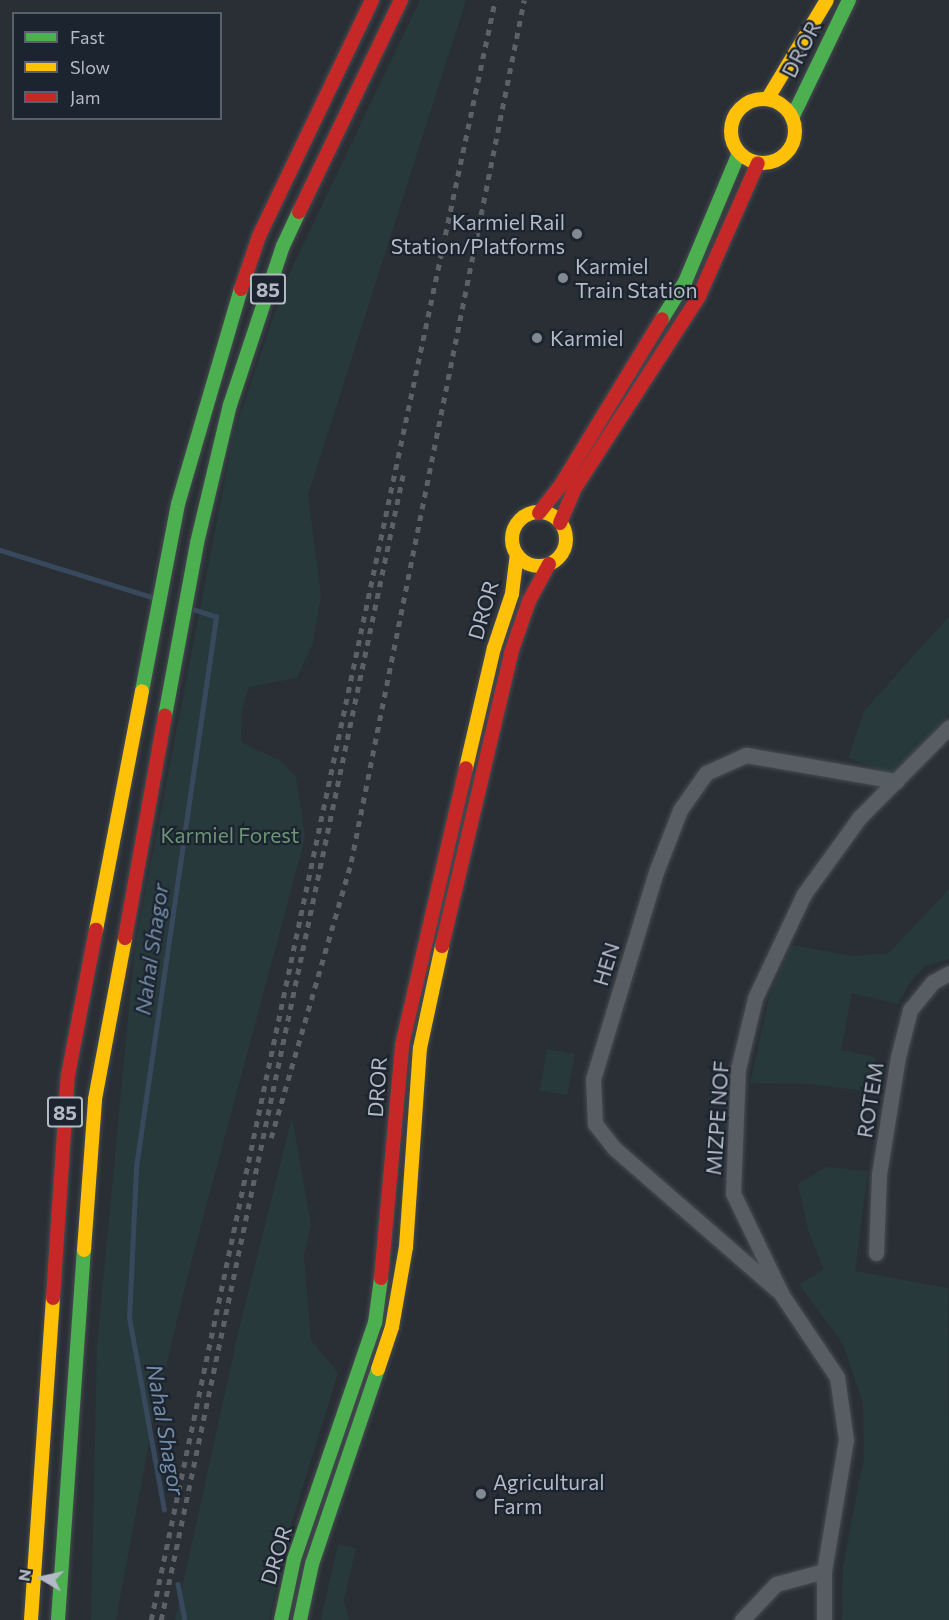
<!DOCTYPE html>
<html>
<head>
<meta charset="utf-8">
<style>
  body { margin:0 }
  #map { position:relative; width:949px; height:1620px; overflow:hidden; background:#292f35; font-family:Commissioner,sans-serif }
  div>[style] { position:absolute }
  .green>* { inset:0; background:#27393b; transform-origin:0 0 }
  .stream>* { height:4.5px; margin:-2.25px; padding:0 2.25px; transform-origin:2.25px; border-radius:2.25px; background:#38495e }
  .roads { filter:drop-shadow(0 0 2px #464b50) drop-shadow(0 0 2px #464b50) }
  .street>* { height:15px; margin:-7.5px; padding:0 7.5px; transform-origin:7.5px; border-radius:7.5px; background:#585c63 }
  .fast>* { height:14px; margin:-7px; padding:0 7px; transform-origin:7px; border-radius:7px; background:#4caf50 }
  .slow>* { height:14px; margin:-7px; padding:0 7px; transform-origin:7px; border-radius:7px; background:#ffc107 }
  .slow>.ring { margin:-7px; padding:0; box-sizing:content-box; background:none; border:14px solid #ffc107; border-radius:50% }
  .jam>* { height:14px; margin:-7px; padding:0 7px; transform-origin:7px; border-radius:7px; background:#c62828 }
  .rail>* { height:4.5px; margin-top:-2.25px; transform-origin:0; background:repeating-linear-gradient(90deg,#5d6066 0 6px,transparent 0 12px) }
  .dots>* { width:16px; height:16px; translate:-50% -50%; box-sizing:border-box; border:3px solid #1c242f; border-radius:50% }
  span { translate:-50% -50%; white-space:nowrap; text-align:center; line-height:1.15; -webkit-text-stroke:4.5px #1c242f; paint-order:stroke }
  .shield-label span { padding:2px 4px; background:#1c242f; border:2px solid; border-radius:4px; -webkit-text-stroke-width:0 }
  .shield-label { font-size:20px; color:#b3bac6; font-weight:700 }
  .street-label { font-size:21px; color:#b3bac6 }
  .poi-label { font-size:21px; color:#b3bac6 }
  .right { translate:-100% -50%; text-align:right }
  .left { translate:0 -50%; text-align:left }
  .park-label { font-size:21px; color:#6b9574 }
  .water-label { font-size:22px; color:#748ca8; font-style:italic }
  .legend { position:absolute; left:12px; top:12px; width:210px; height:108px; box-sizing:border-box; background:#1c242f; border:2px solid #58606b; margin:0; padding:8px 10px; list-style:none; font-size:18px; color:#b3bac6 }
  .legend li { display:flex; align-items:center; gap:12px; height:30px }
  .legend b { width:30px; border:2px solid #58606b }
  .north { position:absolute; left:12px; top:1548px; width:60px; height:60px; -webkit-text-stroke:4px #1c242f; paint-order:stroke; rotate:279deg; font-size:16px; font-weight:700; line-height:24px; text-align:center; color:#b3bac6 }
  .north::after { content:''; display:block; margin:auto; width:21px; height:27px; background:#b3bac6; clip-path:polygon(50% 0,100% 100%,50% 72%,0 100%) }
</style>
</head>
<body>
<div id="map">
  <div class="green">
    <i style="clip-path:polygon(420px 0,466px 0,308px 495px,321px 595px,313px 643px,297px 678px,249px 687px,242px 709px,241px 742px,282px 762px,296px 777px,305px 838px,189px 1270px,153px 1421px,116px 1620px,91px 1620px,97px 1345px,135px 945px,234px 432px,285px 283px)"></i>
    <i style="clip-path:polygon(949px 616px,949px 714px,896px 775px,848px 758px,864px 711px)"></i>
    <i style="clip-path:polygon(949px 889px,949px 959px,925px 966px,910px 982px,898px 1004px,852px 993px,841px 1050px,876px 1057px,871px 1092px,810px 1084px,750px 1083px,770px 993px,792px 945px,853px 956px,889px 953px)"></i>
    <i style="left:547px;top:1049px;width:28px;height:42px;rotate:10deg"></i>
    <i style="clip-path:polygon(292px 1117px,311px 1225px,304px 1256px,311px 1340px,338px 1373px,286px 1541px,269px 1620px,175px 1620px,239px 1329px)"></i>
    <i style="clip-path:polygon(826px 1167px,868px 1171px,855px 1271px,948px 1288px,949px 1620px,842px 1620px,843px 1566px,864px 1457px,863px 1403px,843px 1344px,799px 1284px,824px 1270px,808px 1230px,798px 1184px)"></i>
    <i style="clip-path:polygon(338px 1544px,356px 1548px,344px 1600px,349px 1620px,321px 1620px)"></i>
  </div>
  <div class="stream">
    <i style="left:0;top:550px;width:159px;rotate:17.2deg"></i>
    <i style="left:164px;top:1510px;width:195px;rotate:-100.3deg"></i>
    <i style="left:129px;top:1318px;width:151px;rotate:-87.3deg"></i>
    <i style="left:136px;top:1167px;width:556px;rotate:-81.72deg"></i>
    <i style="left:216px;top:617px;width:22px;rotate:-162deg"></i>
    <i style="left:178px;top:1584px;width:37px;rotate:79deg"></i>
  </div>
  <div class="roads">
    <div class="street">
      <i style="left:876px;top:1253px;width:79px;rotate:-87.8deg"></i>
      <i style="left:879px;top:1174px;width:119px;rotate:-80.8deg"></i>
      <i style="left:898px;top:1057px;width:49px;rotate:-75.7deg"></i>
      <i style="left:910px;top:1010px;width:36px;rotate:-51deg"></i>
      <i style="left:933px;top:982px;width:18px;rotate:-29deg"></i>
      <i style="left:776px;top:1289px;width:215px;rotate:-139deg"></i>
      <i style="left:614px;top:1148px;width:31px;rotate:-128deg"></i>
      <i style="left:595px;top:1124px;width:45px;rotate:-92.5deg"></i>
      <i style="left:593px;top:1079px;width:216px;rotate:-73.1deg"></i>
      <i style="left:656px;top:872px;width:66px;rotate:-68.8deg"></i>
      <i style="left:680px;top:810px;width:45px;rotate:-54.9deg"></i>
      <i style="left:706px;top:773px;width:44px;rotate:-24.2deg"></i>
      <i style="left:746px;top:755px;width:153px;rotate:9.8deg"></i>
      <i style="left:742px;top:1620px;width:50px;rotate:-46.6deg"></i>
      <i style="left:776px;top:1584px;width:50px;rotate:-15.2deg"></i>
      <i style="left:824px;top:1620px;width:49px;rotate:-90deg"></i>
      <i style="left:824px;top:1571px;width:133px;rotate:-80.5deg"></i>
      <i style="left:846px;top:1440px;width:64px;rotate:-98.1deg"></i>
      <i style="left:837px;top:1377px;width:99px;rotate:-123.9deg"></i>
      <i style="left:782px;top:1295px;width:113px;rotate:-115.7deg"></i>
      <i style="left:733px;top:1193px;width:124px;rotate:-87.7deg"></i>
      <i style="left:738px;top:1069px;width:73px;rotate:-76.5deg"></i>
      <i style="left:755px;top:998px;width:115px;rotate:-64.8deg"></i>
      <i style="left:804px;top:894px;width:94px;rotate:-54.1deg"></i>
      <i style="left:859px;top:818px;width:128px;rotate:-45.3deg"></i>
    </div>
    <div class="fast">
      <i style="left:792px;top:118px;width:131px;rotate:-64.2deg"></i>
      <i style="left:662px;top:319px;width:44px;rotate:-58.1deg"></i>
      <i style="left:685px;top:282px;width:140px;rotate:-67.3deg"></i>
      <i style="left:142px;top:691px;width:190px;rotate:-79.1deg"></i>
      <i style="left:178px;top:504px;width:224px;rotate:-73.7deg"></i>
      <i style="left:165px;top:716px;width:176px;rotate:-79.5deg"></i>
      <i style="left:197px;top:543px;width:142px;rotate:-76.6deg"></i>
      <i style="left:230px;top:405px;width:168px;rotate:-71.6deg"></i>
      <i style="left:283px;top:246px;width:38px;rotate:-65deg"></i>
      <i style="left:58px;top:1620px;width:371px;rotate:-86deg"></i>
      <i style="left:281px;top:1620px;width:62px;rotate:-78deg"></i>
      <i style="left:294px;top:1559px;width:250px;rotate:-71.1deg"></i>
      <i style="left:375px;top:1323px;width:45px;rotate:-82.4deg"></i>
      <i style="left:300px;top:1620px;width:57px;rotate:-77.9deg"></i>
      <i style="left:312px;top:1564px;width:206px;rotate:-71.3deg"></i>
    </div>
    <div class="slow">
      <i style="left:768px;top:98px;width:114px;rotate:-59deg"></i>
      <i class="ring" style="left:731px;top:99px;width:50px;height:50px"></i>
      <i class="ring" style="left:512px;top:512px;width:40px;height:40px"></i>
      <i style="left:466px;top:768px;width:123px;rotate:-76.9deg"></i>
      <i style="left:494px;top:648px;width:57px;rotate:-71.6deg"></i>
      <i style="left:512px;top:594px;width:38px;rotate:-83deg"></i>
      <i style="left:96px;top:930px;width:243px;rotate:-79.1deg"></i>
      <i style="left:84px;top:1250px;width:151px;rotate:-85.8deg"></i>
      <i style="left:95px;top:1099px;width:164px;rotate:-79.4deg"></i>
      <i style="left:378px;top:1369px;width:44px;rotate:-71.6deg"></i>
      <i style="left:392px;top:1327px;width:81px;rotate:-80.1deg"></i>
      <i style="left:406px;top:1247px;width:199px;rotate:-86deg"></i>
      <i style="left:420px;top:1048px;width:104px;rotate:-77.8deg"></i>
      <i style="left:31px;top:1620px;width:323px;rotate:-86.1deg"></i>
    </div>
    <div class="jam">
      <i style="left:299px;top:212px;width:235px;rotate:-64.3deg"></i>
      <i style="left:241px;top:289px;width:56px;rotate:-71.2deg"></i>
      <i style="left:259px;top:236px;width:262px;rotate:-64.4deg"></i>
      <i style="left:539px;top:513px;width:36px;rotate:-52deg"></i>
      <i style="left:561px;top:485px;width:194px;rotate:-58.7deg"></i>
      <i style="left:560px;top:523px;width:38px;rotate:-67deg"></i>
      <i style="left:575px;top:488px;width:229px;rotate:-57.1deg"></i>
      <i style="left:699px;top:296px;width:145px;rotate:-66.1deg"></i>
      <i style="left:125px;top:938px;width:226px;rotate:-79.8deg"></i>
      <i style="left:442px;top:946px;width:301px;rotate:-76.7deg"></i>
      <i style="left:511px;top:653px;width:55px;rotate:-70.9deg"></i>
      <i style="left:529px;top:601px;width:42px;rotate:-61.6deg"></i>
      <i style="left:381px;top:1278px;width:234px;rotate:-84.8deg"></i>
      <i style="left:402px;top:1045px;width:284px;rotate:-77deg"></i>
      <i style="left:53px;top:1298px;width:224px;rotate:-86.2deg"></i>
      <i style="left:68px;top:1075px;width:148px;rotate:-79.1deg"></i>
    </div>
  </div>
  <div class="rail">
    <i style="left:271px;top:1138px;width:287px;rotate:-73.8deg"></i>
    <i style="left:351px;top:862px;width:879px;rotate:-78.65deg"></i>
    <i style="left:151px;top:1620px;width:1656px;rotate:-78.01deg"></i>
    <i style="left:161px;top:1620px;width:1175px;rotate:-78.07deg"></i>
  </div>
  <div class="dots">
    <i style="left:577px;top:234px;background:#838993"></i>
    <i style="left:563px;top:278px;background:#838993"></i>
    <i style="left:537px;top:338px;background:#838993"></i>
    <i style="left:481px;top:1494px;background:#838993"></i>
  </div>
  <div class="shield-label">
    <span style="left:268px;top:289px">85</span>
    <span style="left:65px;top:1112px">85</span>
  </div>
  <div class="street-label">
    <span style="left:801px;top:49px;rotate:-63deg">DROR</span>
    <span style="left:483px;top:610px;rotate:-74deg">DROR</span>
    <span style="left:606px;top:964px;rotate:-73deg">HEN</span>
    <span style="left:377px;top:1087px;rotate:-86deg">DROR</span>
    <span style="left:870px;top:1100px;rotate:-81deg">ROTEM</span>
    <span style="left:717px;top:1118px;rotate:-86deg">MIZPE NOF</span>
    <span style="left:276px;top:1555px;rotate:-73deg">DROR</span>
  </div>
  <div class="poi-label">
    <span class="right" style="left:565px;top:234px">Karmiel Rail<br>Station/Platforms</span>
    <span class="left" style="left:575px;top:278px">Karmiel<br>Train Station</span>
    <span class="left" style="left:550px;top:338px">Karmiel</span>
    <span class="left" style="left:493px;top:1494px">Agricultural<br>Farm</span>
  </div>
  <div class="park-label">
    <span style="left:230px;top:835px">Karmiel Forest</span>
  </div>
  <div class="water-label">
    <span style="left:151px;top:949px;rotate:-82deg">Nahal Shagor</span>
    <span style="left:166px;top:1430px;rotate:80deg">Nahal Shagor</span>
  </div>
  <ul class="legend">
  <li><b style="height:8px;background:#4caf50"></b>Fast</li>
  <li><b style="height:8px;background:#ffc107"></b>Slow</li>
  <li><b style="height:8px;background:#c62828"></b>Jam</li>
  </ul>
  <div class="north">N</div>
</div>
</body>
</html>
